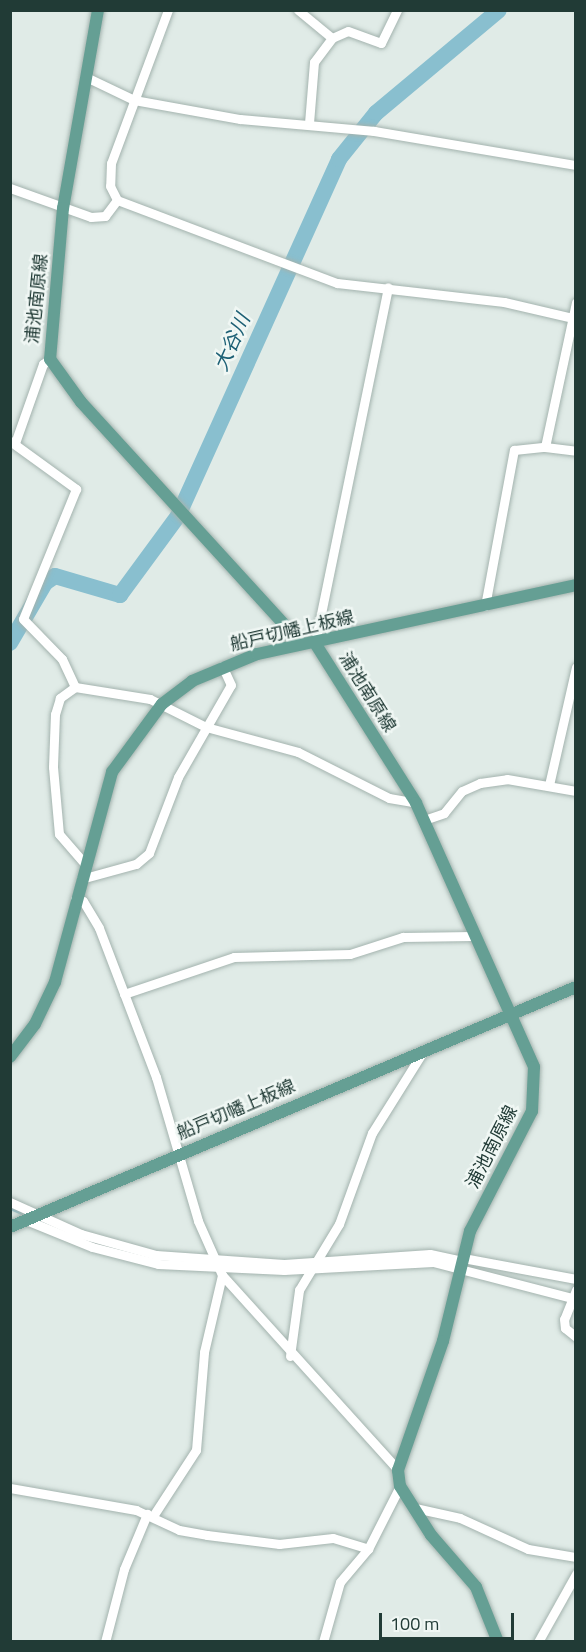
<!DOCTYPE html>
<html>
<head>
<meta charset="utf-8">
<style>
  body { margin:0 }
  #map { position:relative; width:586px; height:1652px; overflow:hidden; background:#e0ebe7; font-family:"Titillium Web","Noto Sans JP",sans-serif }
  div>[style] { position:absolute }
  .stream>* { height:3px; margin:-1.5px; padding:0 1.5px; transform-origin:1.5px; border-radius:1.5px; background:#89bfcf }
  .river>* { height:16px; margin:-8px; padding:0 8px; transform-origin:8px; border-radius:8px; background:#89bfcf }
  .roads { filter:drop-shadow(0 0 2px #a3b3ae) drop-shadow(0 0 2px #a3b3ae) }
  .minor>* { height:9px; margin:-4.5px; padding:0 4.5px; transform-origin:4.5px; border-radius:4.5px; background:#fff }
  .major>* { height:12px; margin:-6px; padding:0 6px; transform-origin:6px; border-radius:6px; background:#659f94 }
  span { translate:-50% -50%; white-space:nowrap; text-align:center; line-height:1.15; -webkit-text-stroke:5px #f0f7f4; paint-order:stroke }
  .street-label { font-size:18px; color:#213b36 }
  .water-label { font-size:20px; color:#1d6075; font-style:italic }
  .frame { position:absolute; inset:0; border:12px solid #213b36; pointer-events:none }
  .scale { position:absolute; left:379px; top:1613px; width:135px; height:27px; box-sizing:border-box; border:3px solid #213b36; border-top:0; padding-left:8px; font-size:18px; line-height:21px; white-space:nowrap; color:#213b36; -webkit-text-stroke:4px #f0f7f4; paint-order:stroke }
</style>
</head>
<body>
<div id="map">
  <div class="stream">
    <i style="left:10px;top:1208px;width:20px;rotate:24deg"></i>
  </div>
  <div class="river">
    <i style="left:10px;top:643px;width:69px;rotate:-59.7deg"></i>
    <i style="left:45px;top:583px;width:12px;rotate:-35deg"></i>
    <i style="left:55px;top:576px;width:68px;rotate:16.3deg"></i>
    <i style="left:120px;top:595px;width:98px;rotate:-53.7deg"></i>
    <i style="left:178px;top:516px;width:392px;rotate:-65.7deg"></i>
    <i style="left:339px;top:159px;width:59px;rotate:-51.2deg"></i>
    <i style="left:376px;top:113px;width:160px;rotate:-39.9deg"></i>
  </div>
  <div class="roads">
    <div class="minor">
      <i style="left:168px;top:10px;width:163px;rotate:110.4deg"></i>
      <i style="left:111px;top:163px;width:23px;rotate:92deg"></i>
      <i style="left:110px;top:186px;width:16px;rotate:63deg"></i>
      <i style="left:117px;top:200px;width:235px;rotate:20.7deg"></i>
      <i style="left:337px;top:283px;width:168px;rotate:6.5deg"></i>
      <i style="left:504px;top:302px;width:70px;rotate:13.2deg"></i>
      <i style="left:298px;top:10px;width:44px;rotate:39.5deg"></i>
      <i style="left:86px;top:77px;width:53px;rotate:25.6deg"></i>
      <i style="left:134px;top:100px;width:108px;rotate:10.2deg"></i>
      <i style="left:240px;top:119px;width:135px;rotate:5.1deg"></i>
      <i style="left:374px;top:131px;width:205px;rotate:9.6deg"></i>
      <i style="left:309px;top:123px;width:61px;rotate:-85.3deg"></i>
      <i style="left:314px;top:62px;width:30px;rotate:-53deg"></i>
      <i style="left:332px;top:38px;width:17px;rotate:-24deg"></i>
      <i style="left:348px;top:31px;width:35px;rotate:20deg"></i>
      <i style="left:381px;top:43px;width:37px;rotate:-64deg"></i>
      <i style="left:10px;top:188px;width:86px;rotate:19.7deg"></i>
      <i style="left:91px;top:217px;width:14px;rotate:-4deg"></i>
      <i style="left:105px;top:216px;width:20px;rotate:-53deg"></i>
      <i style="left:10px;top:441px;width:82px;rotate:36deg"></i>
      <i style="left:76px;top:489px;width:140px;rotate:112.2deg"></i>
      <i style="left:23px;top:619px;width:56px;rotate:45.7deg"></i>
      <i style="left:62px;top:659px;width:31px;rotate:65deg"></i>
      <i style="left:75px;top:687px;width:76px;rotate:9.1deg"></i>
      <i style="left:150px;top:699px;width:63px;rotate:26.6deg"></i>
      <i style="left:206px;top:727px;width:95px;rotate:15.2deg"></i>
      <i style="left:298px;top:752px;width:102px;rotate:26.8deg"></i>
      <i style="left:389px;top:798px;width:27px;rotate:10deg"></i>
      <i style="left:15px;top:443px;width:84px;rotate:-70.5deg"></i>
      <i style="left:43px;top:364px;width:9px;rotate:-36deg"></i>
      <i style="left:545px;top:447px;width:31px;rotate:7deg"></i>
      <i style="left:485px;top:606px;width:159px;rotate:-79.5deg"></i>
      <i style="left:514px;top:450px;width:31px;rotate:-6deg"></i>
      <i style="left:545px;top:447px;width:148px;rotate:-77.9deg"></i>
      <i style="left:315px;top:643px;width:363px;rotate:-78.4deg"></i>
      <i style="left:75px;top:687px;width:19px;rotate:144deg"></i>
      <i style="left:60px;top:698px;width:17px;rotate:107deg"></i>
      <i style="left:55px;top:714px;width:53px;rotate:92.2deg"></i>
      <i style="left:53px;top:767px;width:67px;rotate:84.9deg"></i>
      <i style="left:59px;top:834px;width:38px;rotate:49deg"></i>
      <i style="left:549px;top:785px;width:121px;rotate:-77.1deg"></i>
      <i style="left:424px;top:820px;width:21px;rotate:-19deg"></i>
      <i style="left:444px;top:813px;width:28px;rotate:-51deg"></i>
      <i style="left:462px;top:791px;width:20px;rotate:-24deg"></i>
      <i style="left:480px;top:783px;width:27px;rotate:-8deg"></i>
      <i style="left:507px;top:779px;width:70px;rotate:9.9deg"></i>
      <i style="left:81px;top:879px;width:57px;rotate:-15.3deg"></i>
      <i style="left:136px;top:864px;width:17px;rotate:-40deg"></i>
      <i style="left:149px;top:853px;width:81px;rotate:-69.1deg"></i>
      <i style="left:178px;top:777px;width:106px;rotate:-60.1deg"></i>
      <i style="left:231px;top:685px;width:21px;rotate:-115deg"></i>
      <i style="left:75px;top:899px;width:8px;rotate:14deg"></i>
      <i style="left:83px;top:901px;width:31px;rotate:59deg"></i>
      <i style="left:99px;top:928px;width:160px;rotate:69.1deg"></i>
      <i style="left:156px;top:1077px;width:150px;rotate:73.7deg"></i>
      <i style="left:198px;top:1221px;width:59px;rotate:66deg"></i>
      <i style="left:222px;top:1275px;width:263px;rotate:47.9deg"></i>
      <i style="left:124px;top:994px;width:116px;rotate:-18.6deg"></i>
      <i style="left:234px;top:957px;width:116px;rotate:-1.5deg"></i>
      <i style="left:350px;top:954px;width:56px;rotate:-17.8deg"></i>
      <i style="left:403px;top:937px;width:70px;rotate:-0.8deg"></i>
      <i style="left:10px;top:1202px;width:78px;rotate:24.3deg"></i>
      <i style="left:81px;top:1234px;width:78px;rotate:15.6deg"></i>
      <i style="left:156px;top:1255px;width:128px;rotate:4deg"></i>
      <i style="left:284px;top:1264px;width:146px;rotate:-3.9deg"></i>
      <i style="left:430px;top:1254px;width:33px;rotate:12deg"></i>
      <i style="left:26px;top:1220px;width:71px;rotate:22.2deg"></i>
      <i style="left:92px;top:1247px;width:68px;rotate:14.4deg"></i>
      <i style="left:158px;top:1264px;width:126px;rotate:2.7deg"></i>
      <i style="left:284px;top:1270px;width:149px;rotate:-3.1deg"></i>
      <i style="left:433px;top:1262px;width:148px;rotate:14.5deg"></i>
      <i style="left:463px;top:1258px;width:115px;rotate:10.5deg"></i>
      <i style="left:576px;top:1290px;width:31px;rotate:112deg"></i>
      <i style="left:564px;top:1319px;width:9px;rotate:84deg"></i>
      <i style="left:565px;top:1328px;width:14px;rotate:39deg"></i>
      <i style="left:290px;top:1356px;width:67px;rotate:-82.2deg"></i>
      <i style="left:299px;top:1290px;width:77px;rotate:-58.8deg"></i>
      <i style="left:339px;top:1224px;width:97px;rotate:-70.1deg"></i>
      <i style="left:372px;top:1133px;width:98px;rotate:-57.9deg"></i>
      <i style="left:10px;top:1488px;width:128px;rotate:9.9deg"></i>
      <i style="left:136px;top:1510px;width:47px;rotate:24.9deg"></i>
      <i style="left:179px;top:1530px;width:28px;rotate:10deg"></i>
      <i style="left:207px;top:1535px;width:73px;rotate:7.1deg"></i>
      <i style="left:279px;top:1544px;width:54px;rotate:-6.3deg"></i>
      <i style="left:333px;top:1538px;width:37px;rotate:17deg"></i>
      <i style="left:415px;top:1508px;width:46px;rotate:12.5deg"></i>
      <i style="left:460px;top:1518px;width:75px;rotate:24.5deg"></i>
      <i style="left:528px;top:1549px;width:49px;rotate:9.5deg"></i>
      <i style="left:153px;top:1516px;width:79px;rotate:-56.9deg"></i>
      <i style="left:196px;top:1450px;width:98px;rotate:-85.3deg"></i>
      <i style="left:204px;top:1352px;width:79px;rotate:-76.8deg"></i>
      <i style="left:105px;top:1642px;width:75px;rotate:-75.4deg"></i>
      <i style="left:124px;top:1569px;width:60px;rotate:-67.3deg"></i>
      <i style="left:323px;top:1642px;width:62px;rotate:-74.2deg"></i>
      <i style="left:340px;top:1582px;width:43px;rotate:-49.7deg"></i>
      <i style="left:368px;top:1549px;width:71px;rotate:-63.1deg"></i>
      <i style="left:538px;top:1642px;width:78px;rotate:-60.8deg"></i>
    </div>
    <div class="major">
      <i style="left:98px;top:10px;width:201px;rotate:100deg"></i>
      <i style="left:63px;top:208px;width:152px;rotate:94.9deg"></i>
      <i style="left:50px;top:359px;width:53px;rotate:54.2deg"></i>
      <i style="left:81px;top:402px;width:314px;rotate:47.6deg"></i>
      <i style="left:293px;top:634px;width:11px;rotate:75deg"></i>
      <i style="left:315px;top:643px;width:189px;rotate:57.7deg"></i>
      <i style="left:416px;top:803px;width:289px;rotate:65.9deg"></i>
      <i style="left:534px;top:1067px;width:44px;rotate:92.6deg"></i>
      <i style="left:532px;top:1111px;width:135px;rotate:117.3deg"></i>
      <i style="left:470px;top:1231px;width:113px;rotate:103.8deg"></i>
      <i style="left:443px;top:1341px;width:137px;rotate:109.2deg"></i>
      <i style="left:398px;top:1470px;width:16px;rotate:83deg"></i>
      <i style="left:400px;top:1486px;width:58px;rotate:57.7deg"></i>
      <i style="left:431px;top:1535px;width:69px;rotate:49.1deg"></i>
      <i style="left:476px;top:1587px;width:59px;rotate:68.2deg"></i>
      <i style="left:10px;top:1057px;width:41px;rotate:-52.9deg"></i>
      <i style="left:35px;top:1024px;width:47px;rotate:-64.5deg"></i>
      <i style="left:55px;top:982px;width:218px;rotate:-74.8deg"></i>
      <i style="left:112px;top:772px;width:84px;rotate:-53.7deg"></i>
      <i style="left:162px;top:704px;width:38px;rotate:-37deg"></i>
      <i style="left:192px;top:681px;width:70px;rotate:-22.6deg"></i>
      <i style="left:257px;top:654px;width:326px;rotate:-12.2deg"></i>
      <i style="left:10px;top:1227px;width:615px;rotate:-22.98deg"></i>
    </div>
  </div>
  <div class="street-label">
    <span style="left:37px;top:299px;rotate:-84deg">浦池南原線</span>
    <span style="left:292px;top:631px;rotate:-13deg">船戸切幡上板線</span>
    <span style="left:367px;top:692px;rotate:58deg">浦池南原線</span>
    <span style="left:236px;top:1110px;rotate:-23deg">船戸切幡上板線</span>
    <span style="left:492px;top:1147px;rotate:-63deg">浦池南原線</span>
  </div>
  <div class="water-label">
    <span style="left:231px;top:342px;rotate:-66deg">大谷川</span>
  </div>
  <div class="frame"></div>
  <div class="scale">100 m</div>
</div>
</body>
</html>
